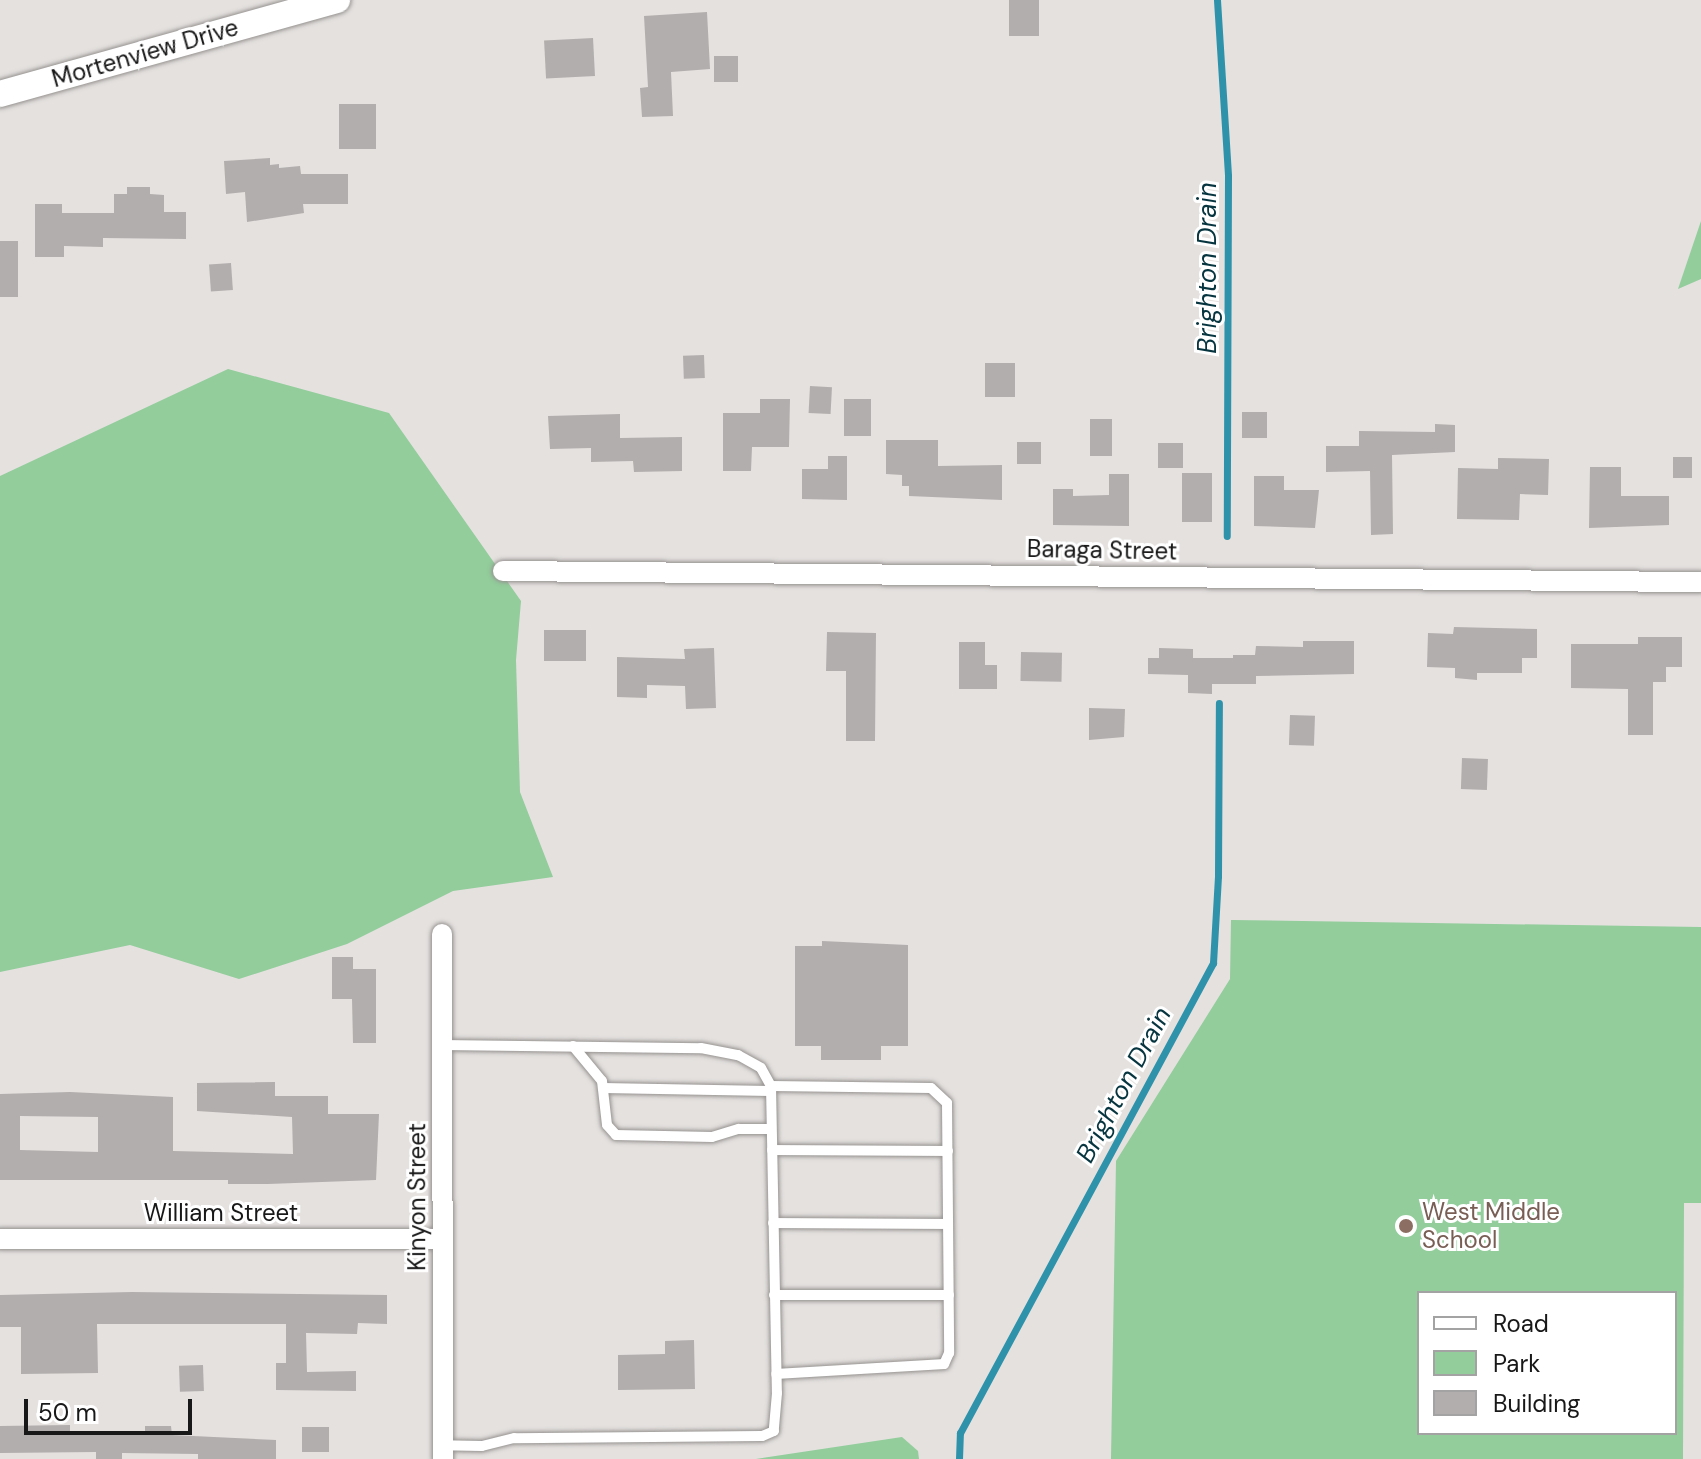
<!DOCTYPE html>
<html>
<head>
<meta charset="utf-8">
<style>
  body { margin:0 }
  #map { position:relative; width:1701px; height:1459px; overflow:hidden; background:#e4e1df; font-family:"DM Sans",sans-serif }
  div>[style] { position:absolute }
  .green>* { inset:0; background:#92cd9b }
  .stream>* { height:7px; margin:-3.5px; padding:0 3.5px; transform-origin:3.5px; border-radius:3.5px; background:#2e92aa }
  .building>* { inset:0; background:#b1aead; transform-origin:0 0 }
  .roads { filter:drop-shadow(0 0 2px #959290) drop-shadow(0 0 2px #959290) }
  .service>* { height:10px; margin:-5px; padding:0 5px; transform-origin:5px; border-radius:5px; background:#fff }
  .minor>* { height:20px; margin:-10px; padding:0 10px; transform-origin:10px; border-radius:10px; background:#fff }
  .tertiary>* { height:26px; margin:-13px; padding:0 13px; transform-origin:13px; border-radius:13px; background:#fff }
  .dots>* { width:22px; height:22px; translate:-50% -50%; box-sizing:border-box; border:4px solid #fff; border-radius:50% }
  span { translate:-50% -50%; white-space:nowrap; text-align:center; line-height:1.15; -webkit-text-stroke:6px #fff; paint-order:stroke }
  .street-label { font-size:24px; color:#191818 }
  .education-label { font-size:24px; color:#785e54 }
  .left { translate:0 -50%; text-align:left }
  .water-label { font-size:26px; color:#06343f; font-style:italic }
  .legend { position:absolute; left:1417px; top:1291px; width:260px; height:144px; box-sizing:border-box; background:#fff; border:2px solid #a3a3a3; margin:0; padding:10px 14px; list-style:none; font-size:24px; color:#191818 }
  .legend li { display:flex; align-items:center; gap:16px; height:40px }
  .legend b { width:40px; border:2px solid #a3a3a3 }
  .scale { position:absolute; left:24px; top:1399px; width:168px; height:36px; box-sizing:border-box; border:4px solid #191818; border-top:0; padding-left:10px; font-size:24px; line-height:28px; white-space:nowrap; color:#191818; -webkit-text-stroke:6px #fff; paint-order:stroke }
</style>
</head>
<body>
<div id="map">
  <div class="green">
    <i style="clip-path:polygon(1701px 221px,1701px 279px,1678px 289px)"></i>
    <i style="clip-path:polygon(228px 369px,389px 413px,521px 601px,516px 660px,520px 792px,553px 877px,453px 891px,347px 944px,239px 979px,130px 945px,0 972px,0 476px)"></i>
    <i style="clip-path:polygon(evenodd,1231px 920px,1701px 927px,1701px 1203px,1684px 1203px,1683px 1459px,1111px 1459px,1116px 1161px,1230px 979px,1231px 920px,1419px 1293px,1675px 1293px,1675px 1433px,1419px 1433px,1419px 1293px)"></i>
    <i style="clip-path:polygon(902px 1437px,918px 1451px,919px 1459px,756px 1459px)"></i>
  </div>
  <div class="stream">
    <i style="left:1217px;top:0;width:176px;rotate:86.4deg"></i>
    <i style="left:1228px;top:176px;width:360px;rotate:90.2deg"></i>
    <i style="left:959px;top:1459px;width:26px;rotate:-88deg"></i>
    <i style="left:960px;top:1433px;width:534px;rotate:-61.71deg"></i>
    <i style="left:1213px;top:963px;width:87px;rotate:-86.7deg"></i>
    <i style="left:1218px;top:876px;width:173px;rotate:-89.7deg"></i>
  </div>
  <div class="building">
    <i style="left:1009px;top:0;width:30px;height:36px"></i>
    <i style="clip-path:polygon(707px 12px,710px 69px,671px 72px,673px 116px,642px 117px,640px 88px,648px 87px,644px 16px)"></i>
    <i style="left:593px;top:38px;width:38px;height:49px;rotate:87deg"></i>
    <i style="left:714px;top:56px;width:24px;height:26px"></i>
    <i style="left:339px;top:104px;width:37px;height:45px"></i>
    <i style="clip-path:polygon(270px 158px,270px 165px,279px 164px,279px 168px,300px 166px,301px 174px,348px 174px,348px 204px,303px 204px,304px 213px,247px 222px,245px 192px,226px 194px,224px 161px)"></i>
    <i style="clip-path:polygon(127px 187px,150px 187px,150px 194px,164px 195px,164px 212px,186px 212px,186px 239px,103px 238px,103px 247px,64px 246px,64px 257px,35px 257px,35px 204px,62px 204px,62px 213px,114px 213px,114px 194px,127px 194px)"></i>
    <i style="left:0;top:241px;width:18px;height:56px"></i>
    <i style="left:231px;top:263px;width:27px;height:22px;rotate:86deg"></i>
    <i style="left:704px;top:355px;width:23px;height:21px;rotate:88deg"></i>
    <i style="left:985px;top:363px;width:30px;height:34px"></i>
    <i style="left:810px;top:386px;width:22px;height:27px;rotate:3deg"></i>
    <i style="clip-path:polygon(760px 399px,790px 399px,789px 447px,752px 447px,751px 471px,723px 471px,723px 413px,760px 413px)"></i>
    <i style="left:844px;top:399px;width:27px;height:37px"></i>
    <i style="left:1267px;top:412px;width:26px;height:25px;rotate:90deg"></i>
    <i style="clip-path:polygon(620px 414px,620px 438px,682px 437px,682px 471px,634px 472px,633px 461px,591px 462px,591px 448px,550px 449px,548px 416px)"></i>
    <i style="left:1090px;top:419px;width:22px;height:37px"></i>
    <i style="clip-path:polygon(1435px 424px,1455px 425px,1455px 452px,1392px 455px,1393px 534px,1371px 535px,1370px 471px,1326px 472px,1326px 446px,1359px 446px,1359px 431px,1435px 432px)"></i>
    <i style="clip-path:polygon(886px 440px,938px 440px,938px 466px,1002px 465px,1002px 500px,909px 496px,909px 486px,902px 486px,902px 475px,886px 474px)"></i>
    <i style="left:1017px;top:442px;width:24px;height:22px"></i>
    <i style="left:1158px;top:443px;width:25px;height:25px"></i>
    <i style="clip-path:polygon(828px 456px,847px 456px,847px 500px,802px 499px,802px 469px,828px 469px)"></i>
    <i style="left:1673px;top:457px;width:19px;height:21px"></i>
    <i style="clip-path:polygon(1498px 458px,1549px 459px,1548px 495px,1520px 494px,1519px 520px,1457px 519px,1458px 468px,1498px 469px)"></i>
    <i style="clip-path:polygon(1590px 467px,1621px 467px,1621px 496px,1669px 496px,1669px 525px,1589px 528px)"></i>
    <i style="left:1182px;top:473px;width:30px;height:49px"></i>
    <i style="clip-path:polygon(1109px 474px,1129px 474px,1129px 526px,1053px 525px,1053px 489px,1073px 489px,1073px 496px,1109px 495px)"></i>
    <i style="clip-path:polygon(1254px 476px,1284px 476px,1284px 490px,1319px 490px,1315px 528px,1254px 526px)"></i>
    <i style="clip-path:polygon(1454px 627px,1537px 629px,1537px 658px,1522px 658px,1522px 673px,1477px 673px,1477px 680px,1455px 678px,1455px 668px,1427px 667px,1428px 633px,1453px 634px)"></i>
    <i style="left:544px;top:630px;width:42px;height:31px"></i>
    <i style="clip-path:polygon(827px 632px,876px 633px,875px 741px,846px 741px,846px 671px,826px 671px)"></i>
    <i style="clip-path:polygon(1638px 637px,1682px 637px,1682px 667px,1666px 667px,1666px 682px,1653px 682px,1653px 735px,1628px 735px,1628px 689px,1571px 688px,1571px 644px,1638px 644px)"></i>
    <i style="clip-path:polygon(1303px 641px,1354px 641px,1354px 674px,1256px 676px,1256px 684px,1212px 684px,1212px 694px,1188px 693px,1188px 675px,1148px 674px,1148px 658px,1159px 658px,1159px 648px,1193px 649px,1193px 658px,1233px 658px,1233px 655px,1255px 655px,1256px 646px,1303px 647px)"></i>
    <i style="clip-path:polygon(959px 642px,985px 642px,985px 665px,997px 665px,997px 689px,959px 689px)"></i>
    <i style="clip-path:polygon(714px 648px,716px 708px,686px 709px,685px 686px,647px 685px,647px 698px,617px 697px,617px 657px,685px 659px,684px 649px)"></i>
    <i style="left:1021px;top:652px;width:41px;height:29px;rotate:1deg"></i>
    <i style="clip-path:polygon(1089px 708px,1125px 709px,1124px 737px,1089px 740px)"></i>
    <i style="left:1290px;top:715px;width:25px;height:30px;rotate:2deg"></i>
    <i style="left:1462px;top:758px;width:26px;height:31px;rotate:2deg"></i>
    <i style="clip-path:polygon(822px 941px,908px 945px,908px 1046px,881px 1046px,881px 1060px,821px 1060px,821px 1046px,795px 1046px,795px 946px,822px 946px)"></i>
    <i style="clip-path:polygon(332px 957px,353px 957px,353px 969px,376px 969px,376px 1043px,353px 1043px,352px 999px,332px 999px)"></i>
    <i style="clip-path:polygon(evenodd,275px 1082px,275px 1096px,328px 1096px,328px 1114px,379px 1114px,376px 1180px,268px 1184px,228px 1184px,228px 1180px,0 1180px,0 1094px,70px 1092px,173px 1097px,173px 1151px,293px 1154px,292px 1117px,197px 1111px,197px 1083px,275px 1082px,20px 1116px,98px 1117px,98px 1152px,20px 1150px,20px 1116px)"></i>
    <i style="clip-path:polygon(132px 1292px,387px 1295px,387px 1324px,358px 1323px,357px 1334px,306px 1333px,307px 1372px,356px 1371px,356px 1391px,276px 1390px,276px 1363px,286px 1363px,286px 1324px,97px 1324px,98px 1373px,21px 1374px,21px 1327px,0 1327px,0 1295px)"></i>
    <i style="clip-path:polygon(694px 1340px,695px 1389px,618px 1390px,618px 1355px,665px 1354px,665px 1341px)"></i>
    <i style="left:203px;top:1365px;width:26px;height:24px;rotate:88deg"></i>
    <i style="clip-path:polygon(70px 1425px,70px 1434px,145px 1434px,145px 1426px,171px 1426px,172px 1435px,276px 1440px,276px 1459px,198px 1459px,198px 1454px,122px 1453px,122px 1459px,96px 1459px,96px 1452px,0 1453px,0 1426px)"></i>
    <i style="left:302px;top:1427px;width:27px;height:25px"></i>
  </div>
  <div class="roads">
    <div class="service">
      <i style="left:442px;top:1045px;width:259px;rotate:0.7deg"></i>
      <i style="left:701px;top:1048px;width:38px;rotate:11deg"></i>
      <i style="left:738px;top:1055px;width:26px;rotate:29deg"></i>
      <i style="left:761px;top:1068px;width:21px;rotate:61deg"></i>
      <i style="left:771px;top:1086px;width:307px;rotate:88.9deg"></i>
      <i style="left:777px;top:1393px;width:38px;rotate:95deg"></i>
      <i style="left:774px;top:1431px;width:13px;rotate:157deg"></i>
      <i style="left:762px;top:1436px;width:248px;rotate:179.5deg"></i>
      <i style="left:514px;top:1438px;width:33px;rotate:166deg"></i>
      <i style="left:482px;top:1446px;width:39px;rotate:-179deg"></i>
      <i style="left:573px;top:1046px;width:45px;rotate:50.4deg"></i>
      <i style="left:602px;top:1081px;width:44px;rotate:83.5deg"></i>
      <i style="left:607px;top:1125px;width:13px;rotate:48deg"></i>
      <i style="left:616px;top:1135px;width:96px;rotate:1.2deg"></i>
      <i style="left:712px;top:1137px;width:28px;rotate:-17deg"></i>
      <i style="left:739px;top:1129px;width:32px"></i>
      <i style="left:771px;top:1086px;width:160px;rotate:0.7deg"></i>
      <i style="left:931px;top:1088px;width:22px;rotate:43deg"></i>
      <i style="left:947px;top:1103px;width:250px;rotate:89.5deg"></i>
      <i style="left:949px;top:1353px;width:12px;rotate:114deg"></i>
      <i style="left:944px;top:1364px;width:168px;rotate:176.6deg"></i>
      <i style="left:603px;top:1088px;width:167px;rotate:1deg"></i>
      <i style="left:772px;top:1150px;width:176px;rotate:0.3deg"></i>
      <i style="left:773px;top:1223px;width:175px;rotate:0.3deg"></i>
      <i style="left:774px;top:1295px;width:175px"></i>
    </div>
    <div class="minor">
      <i style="left:503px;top:571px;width:1198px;rotate:0.53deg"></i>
      <i style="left:442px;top:934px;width:525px;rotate:89.89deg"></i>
      <i style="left:0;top:1239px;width:443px"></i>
    </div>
    <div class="tertiary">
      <i style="left:0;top:94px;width:350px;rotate:-15.6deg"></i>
    </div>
  </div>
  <div class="dots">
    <i style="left:1406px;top:1226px;background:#8d6e63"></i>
  </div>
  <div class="street-label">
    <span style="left:145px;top:53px;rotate:-16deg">Mortenview Drive</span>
    <span style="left:1102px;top:550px;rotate:1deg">Baraga Street</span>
    <span style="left:417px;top:1197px;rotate:-90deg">Kinyon Street</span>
    <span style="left:221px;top:1213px">William Street</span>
  </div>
  <div class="education-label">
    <span class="left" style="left:1422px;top:1226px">West Middle<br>School</span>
  </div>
  <div class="water-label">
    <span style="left:1208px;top:268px;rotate:-90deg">Brighton Drain</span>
    <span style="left:1124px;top:1085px;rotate:-62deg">Brighton Drain</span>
  </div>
  <ul class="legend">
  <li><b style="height:10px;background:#fff"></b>Road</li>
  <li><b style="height:22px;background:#92cd9b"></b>Park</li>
  <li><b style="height:22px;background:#b1aead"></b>Building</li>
  </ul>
  <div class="scale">50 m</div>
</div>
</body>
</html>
